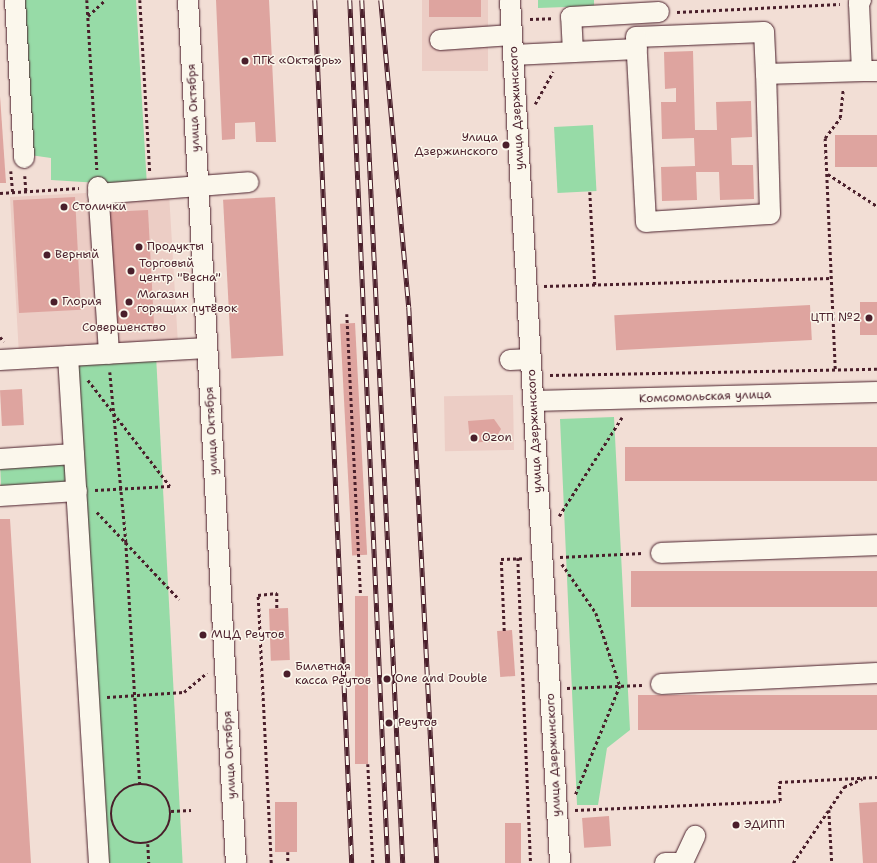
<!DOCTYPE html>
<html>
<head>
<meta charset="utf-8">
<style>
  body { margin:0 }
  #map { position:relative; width:877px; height:863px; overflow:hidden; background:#f2ded5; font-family:"Shantell Sans",sans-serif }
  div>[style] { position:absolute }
  .built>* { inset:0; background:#eccdc5; transform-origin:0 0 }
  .green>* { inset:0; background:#97dba7; transform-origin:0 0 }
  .building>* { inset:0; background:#dea49f; transform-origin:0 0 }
  .path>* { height:2.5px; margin-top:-1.25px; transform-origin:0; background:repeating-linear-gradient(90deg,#4a1f2b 0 3px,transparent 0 6px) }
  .path>.ring { margin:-1.25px; padding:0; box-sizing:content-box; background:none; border:2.5px solid #4a1f2b; border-radius:50% }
  .roads { filter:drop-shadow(0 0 1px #4a1f2b) drop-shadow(0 0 1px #4a1f2b) }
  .minor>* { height:20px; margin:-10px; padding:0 10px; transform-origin:10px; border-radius:10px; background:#fbf7ec }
  .rail>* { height:4.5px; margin-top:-2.25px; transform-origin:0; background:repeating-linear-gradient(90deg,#fbf7ec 0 9px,#4a1f2b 0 18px); box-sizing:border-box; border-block:1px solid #4a1f2b }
  .dots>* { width:11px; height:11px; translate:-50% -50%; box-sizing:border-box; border:2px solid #fbf7ec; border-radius:50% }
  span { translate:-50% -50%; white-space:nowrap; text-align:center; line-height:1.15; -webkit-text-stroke:3px #fbf7ec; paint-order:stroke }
  .poi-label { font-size:12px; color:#4a1f2b }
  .left { translate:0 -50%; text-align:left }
  .right { translate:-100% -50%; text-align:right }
  .street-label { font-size:12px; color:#4a1f2b }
</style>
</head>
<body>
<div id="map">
  <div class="built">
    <i style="left:422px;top:0;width:66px;height:71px"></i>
    <i style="clip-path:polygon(86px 193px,86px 200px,169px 193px,178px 344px,19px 355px,10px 197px)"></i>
    <i style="left:513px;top:395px;width:55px;height:69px;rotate:89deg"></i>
  </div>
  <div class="green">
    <i style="clip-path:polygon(22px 0,136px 0,147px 186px,51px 180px,51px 158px,30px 155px)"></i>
    <i style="clip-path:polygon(538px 0,594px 0,594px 6px,538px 8px)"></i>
    <i style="left:593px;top:125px;width:66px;height:39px;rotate:87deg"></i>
    <i style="left:156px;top:355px;width:509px;height:79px;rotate:87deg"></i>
    <i style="clip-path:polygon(614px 417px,630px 730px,607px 748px,598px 805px,577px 805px,560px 419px)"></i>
    <i style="left:66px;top:458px;width:30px;height:66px;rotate:88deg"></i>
  </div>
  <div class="building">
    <i style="clip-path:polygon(216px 0,269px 0,276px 142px,256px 142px,255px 122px,235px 123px,235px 139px,222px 140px)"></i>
    <i style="left:429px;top:0;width:52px;height:17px"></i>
    <i style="clip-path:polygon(693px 51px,695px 130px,717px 130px,716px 102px,751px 101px,752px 137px,731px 138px,732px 165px,753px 165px,754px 199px,720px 200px,719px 172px,696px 172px,697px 200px,662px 201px,661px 167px,695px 166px,694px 138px,662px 139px,661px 102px,676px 102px,676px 88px,665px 89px,664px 52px)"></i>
    <i style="clip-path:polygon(0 96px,6px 183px,0 183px)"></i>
    <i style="left:877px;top:135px;width:32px;height:42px;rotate:90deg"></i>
    <i style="left:75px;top:197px;width:113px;height:62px;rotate:87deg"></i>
    <i style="left:275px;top:197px;width:159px;height:52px;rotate:87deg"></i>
    <i style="left:148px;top:210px;width:120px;height:40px;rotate:87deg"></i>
    <i style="left:860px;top:302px;width:17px;height:33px"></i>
    <i style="left:810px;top:305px;width:35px;height:196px;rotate:87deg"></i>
    <i style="left:355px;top:323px;width:232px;height:15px;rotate:87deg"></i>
    <i style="left:22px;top:389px;width:36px;height:22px;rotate:87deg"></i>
    <i style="clip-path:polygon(494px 419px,501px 429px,494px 441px,470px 443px,468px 421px)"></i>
    <i style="left:877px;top:447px;width:34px;height:252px;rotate:90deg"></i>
    <i style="clip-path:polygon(0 519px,10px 519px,31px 863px,0 863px)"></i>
    <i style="left:877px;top:571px;width:36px;height:246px;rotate:90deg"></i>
    <i style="left:355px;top:596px;width:13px;height:168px"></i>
    <i style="left:288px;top:608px;width:52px;height:19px;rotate:88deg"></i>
    <i style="left:512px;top:630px;width:46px;height:15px;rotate:86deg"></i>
    <i style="left:877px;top:695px;width:35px;height:239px;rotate:90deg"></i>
    <i style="left:275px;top:802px;width:22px;height:50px"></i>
    <i style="clip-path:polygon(877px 802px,877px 863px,863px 863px,859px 803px)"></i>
    <i style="left:609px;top:816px;width:30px;height:27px;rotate:86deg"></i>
    <i style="left:505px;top:823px;width:16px;height:40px"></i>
  </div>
  <div class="path">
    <i style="left:87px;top:0;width:170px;rotate:86.6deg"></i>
    <i style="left:140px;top:0;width:171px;rotate:86.7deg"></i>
    <i style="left:677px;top:12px;width:163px;rotate:-2.8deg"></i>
    <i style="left:88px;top:16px;width:23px;rotate:-43deg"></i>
    <i style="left:530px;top:19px;width:23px;rotate:-2deg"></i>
    <i style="left:535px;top:104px;width:37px;rotate:-61deg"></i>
    <i style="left:11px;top:171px;width:21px;rotate:85deg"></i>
    <i style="left:828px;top:174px;width:59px;rotate:33.1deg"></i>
    <i style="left:25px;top:176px;width:15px;rotate:86deg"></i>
    <i style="left:590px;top:192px;width:93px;rotate:86.9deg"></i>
    <i style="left:0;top:193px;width:79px;rotate:-3.6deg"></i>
    <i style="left:544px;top:286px;width:287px;rotate:-1.6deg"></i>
    <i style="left:347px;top:314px;width:282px;rotate:87.2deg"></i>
    <i style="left:0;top:337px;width:6px;rotate:45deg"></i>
    <i style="left:835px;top:369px;width:231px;rotate:-92.5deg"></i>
    <i style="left:825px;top:138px;width:25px;rotate:-53deg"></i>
    <i style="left:840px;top:118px;width:28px;rotate:-84deg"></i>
    <i style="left:110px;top:372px;width:171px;rotate:84.6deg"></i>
    <i style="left:126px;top:542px;width:242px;rotate:86.7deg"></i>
    <i style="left:550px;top:375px;width:327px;rotate:-1.1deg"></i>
    <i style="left:88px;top:380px;width:134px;rotate:52.3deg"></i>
    <i style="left:95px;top:490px;width:75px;rotate:-3.1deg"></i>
    <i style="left:97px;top:512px;width:120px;rotate:46.7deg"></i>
    <i style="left:559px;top:516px;width:117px;rotate:-57.5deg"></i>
    <i style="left:560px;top:557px;width:83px;rotate:-2.8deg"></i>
    <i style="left:518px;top:558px;width:305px;rotate:87.6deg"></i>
    <i style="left:562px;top:564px;width:60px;rotate:55.2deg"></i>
    <i style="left:596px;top:613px;width:77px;rotate:71.8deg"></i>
    <i style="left:620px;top:686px;width:119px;rotate:112.2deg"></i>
    <i style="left:504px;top:631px;width:72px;rotate:-92.4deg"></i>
    <i style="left:501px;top:559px;width:23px;rotate:-2deg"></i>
    <i style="left:567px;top:688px;width:75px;rotate:-2.3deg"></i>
    <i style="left:107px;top:697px;width:77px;rotate:-3.7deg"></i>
    <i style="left:184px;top:692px;width:30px;rotate:-40deg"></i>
    <i style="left:368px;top:764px;width:99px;rotate:87.1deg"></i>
    <i class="ring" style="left:111px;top:784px;width:57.5px;height:57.5px"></i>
    <i style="left:575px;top:810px;width:205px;rotate:-2.5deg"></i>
    <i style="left:780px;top:801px;width:19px;rotate:-93deg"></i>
    <i style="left:779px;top:782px;width:98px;rotate:-2.9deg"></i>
    <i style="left:829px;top:810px;width:53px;rotate:86.8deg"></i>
    <i style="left:171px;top:811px;width:20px;rotate:-3deg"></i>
    <i style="left:148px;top:844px;width:19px;rotate:87deg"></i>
    <i style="left:288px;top:852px;width:11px;rotate:90deg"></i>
    <i style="left:271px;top:863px;width:268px;rotate:-92.8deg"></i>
    <i style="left:258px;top:595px;width:19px;rotate:-6deg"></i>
    <i style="left:277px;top:593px;width:16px;rotate:90deg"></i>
    <i style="left:793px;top:863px;width:92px;rotate:-56.1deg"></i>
    <i style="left:844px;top:787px;width:20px;rotate:-24deg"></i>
  </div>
  <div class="roads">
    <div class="minor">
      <i style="left:15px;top:0;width:158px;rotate:86.7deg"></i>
      <i style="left:188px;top:0;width:864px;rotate:86.82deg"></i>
      <i style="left:510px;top:0;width:864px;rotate:86.68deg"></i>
      <i style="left:861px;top:0;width:4px;rotate:124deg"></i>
      <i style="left:859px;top:3px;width:68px;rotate:87.5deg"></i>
      <i style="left:862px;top:71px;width:15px"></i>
      <i style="left:440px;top:40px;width:72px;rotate:-4deg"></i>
      <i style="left:573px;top:52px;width:35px;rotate:-93deg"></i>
      <i style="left:571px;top:17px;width:88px;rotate:-3.3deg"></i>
      <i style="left:513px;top:55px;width:124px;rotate:-2.8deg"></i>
      <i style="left:766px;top:74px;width:42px;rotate:-92.7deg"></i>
      <i style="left:764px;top:32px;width:128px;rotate:177.8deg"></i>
      <i style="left:636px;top:37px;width:185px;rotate:86.9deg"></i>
      <i style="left:646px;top:222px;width:124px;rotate:-3.7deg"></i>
      <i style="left:770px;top:214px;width:140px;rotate:-91.6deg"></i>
      <i style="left:766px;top:74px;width:96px;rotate:-1.8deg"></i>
      <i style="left:98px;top:187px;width:167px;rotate:86.2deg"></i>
      <i style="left:98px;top:194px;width:151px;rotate:-4.5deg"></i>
      <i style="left:68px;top:356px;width:508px;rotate:86.5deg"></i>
      <i style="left:0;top:360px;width:207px;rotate:-3.3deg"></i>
      <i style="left:510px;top:360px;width:21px;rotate:-3deg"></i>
      <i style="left:534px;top:401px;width:343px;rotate:-1.5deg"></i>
      <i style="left:0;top:459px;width:74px;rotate:-3.9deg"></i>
      <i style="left:0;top:496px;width:77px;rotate:-3.7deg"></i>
      <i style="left:661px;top:553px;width:216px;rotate:-2.1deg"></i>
      <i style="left:661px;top:684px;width:216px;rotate:-2.9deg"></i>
      <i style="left:683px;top:862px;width:29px;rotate:-65deg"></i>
      <i style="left:665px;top:863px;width:18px"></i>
    </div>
  </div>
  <div class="rail">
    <i style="left:315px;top:0;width:864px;rotate:87.55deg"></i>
    <i style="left:350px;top:0;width:864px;rotate:87.48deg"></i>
    <i style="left:362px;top:0;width:864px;rotate:87.28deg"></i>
    <i style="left:381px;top:0;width:308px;rotate:84.8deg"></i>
    <i style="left:409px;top:307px;width:557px;rotate:87.12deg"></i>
  </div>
  <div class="dots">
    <i style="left:245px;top:61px;background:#4a1f2b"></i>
    <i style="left:506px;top:145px;background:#4a1f2b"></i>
    <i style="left:64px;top:207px;background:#4a1f2b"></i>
    <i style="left:139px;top:247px;background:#4a1f2b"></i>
    <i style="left:47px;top:255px;background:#4a1f2b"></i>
    <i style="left:131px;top:271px;background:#4a1f2b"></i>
    <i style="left:54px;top:302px;background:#4a1f2b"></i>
    <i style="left:129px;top:302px;background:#4a1f2b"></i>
    <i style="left:124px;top:314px;background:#4a1f2b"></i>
    <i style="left:869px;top:318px;background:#4a1f2b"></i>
    <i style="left:474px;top:438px;background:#4a1f2b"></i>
    <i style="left:203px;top:635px;background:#4a1f2b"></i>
    <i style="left:287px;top:674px;background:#4a1f2b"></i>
    <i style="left:387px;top:679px;background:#4a1f2b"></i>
    <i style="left:389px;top:723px;background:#4a1f2b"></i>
    <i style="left:736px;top:825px;background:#4a1f2b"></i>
  </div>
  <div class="poi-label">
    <span class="left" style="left:253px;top:61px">ПГК «Октябрь»</span>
    <span class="right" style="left:498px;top:145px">Улица<br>Дзержинского</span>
    <span class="left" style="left:72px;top:207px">Столички</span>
    <span class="left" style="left:147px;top:247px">Продукты</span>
    <span class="left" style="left:55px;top:255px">Верный</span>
    <span class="left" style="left:139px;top:271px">Торговый<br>центр "Весна"</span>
    <span class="left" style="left:137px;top:302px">Магазин<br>горящих путёвок</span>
    <span class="left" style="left:62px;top:302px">Глория</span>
    <span class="right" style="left:861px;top:318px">ЦТП №2</span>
    <span style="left:124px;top:328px">Совершенство</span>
    <span class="left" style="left:482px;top:438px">Ozon</span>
    <span class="left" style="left:211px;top:635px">МЦД Реутов</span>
    <span class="left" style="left:295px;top:674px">Билетная<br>касса Реутов</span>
    <span class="left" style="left:395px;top:679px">One and Double</span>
    <span class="left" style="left:398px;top:723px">Реутов</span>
    <span class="left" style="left:744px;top:825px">ЭДИПП</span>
  </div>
  <div class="street-label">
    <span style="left:194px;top:108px;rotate:-93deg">улица Октября</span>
    <span style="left:517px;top:108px;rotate:-93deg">улица Дзержинского</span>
    <span style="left:705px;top:397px;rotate:-2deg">Комсомольская улица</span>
    <span style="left:212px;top:431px;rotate:-93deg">улица Октября</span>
    <span style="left:535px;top:431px;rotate:-93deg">улица Дзержинского</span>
    <span style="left:230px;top:755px;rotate:-93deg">улица Октября</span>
    <span style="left:554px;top:755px;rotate:-93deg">улица Дзержинского</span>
  </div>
</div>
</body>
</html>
